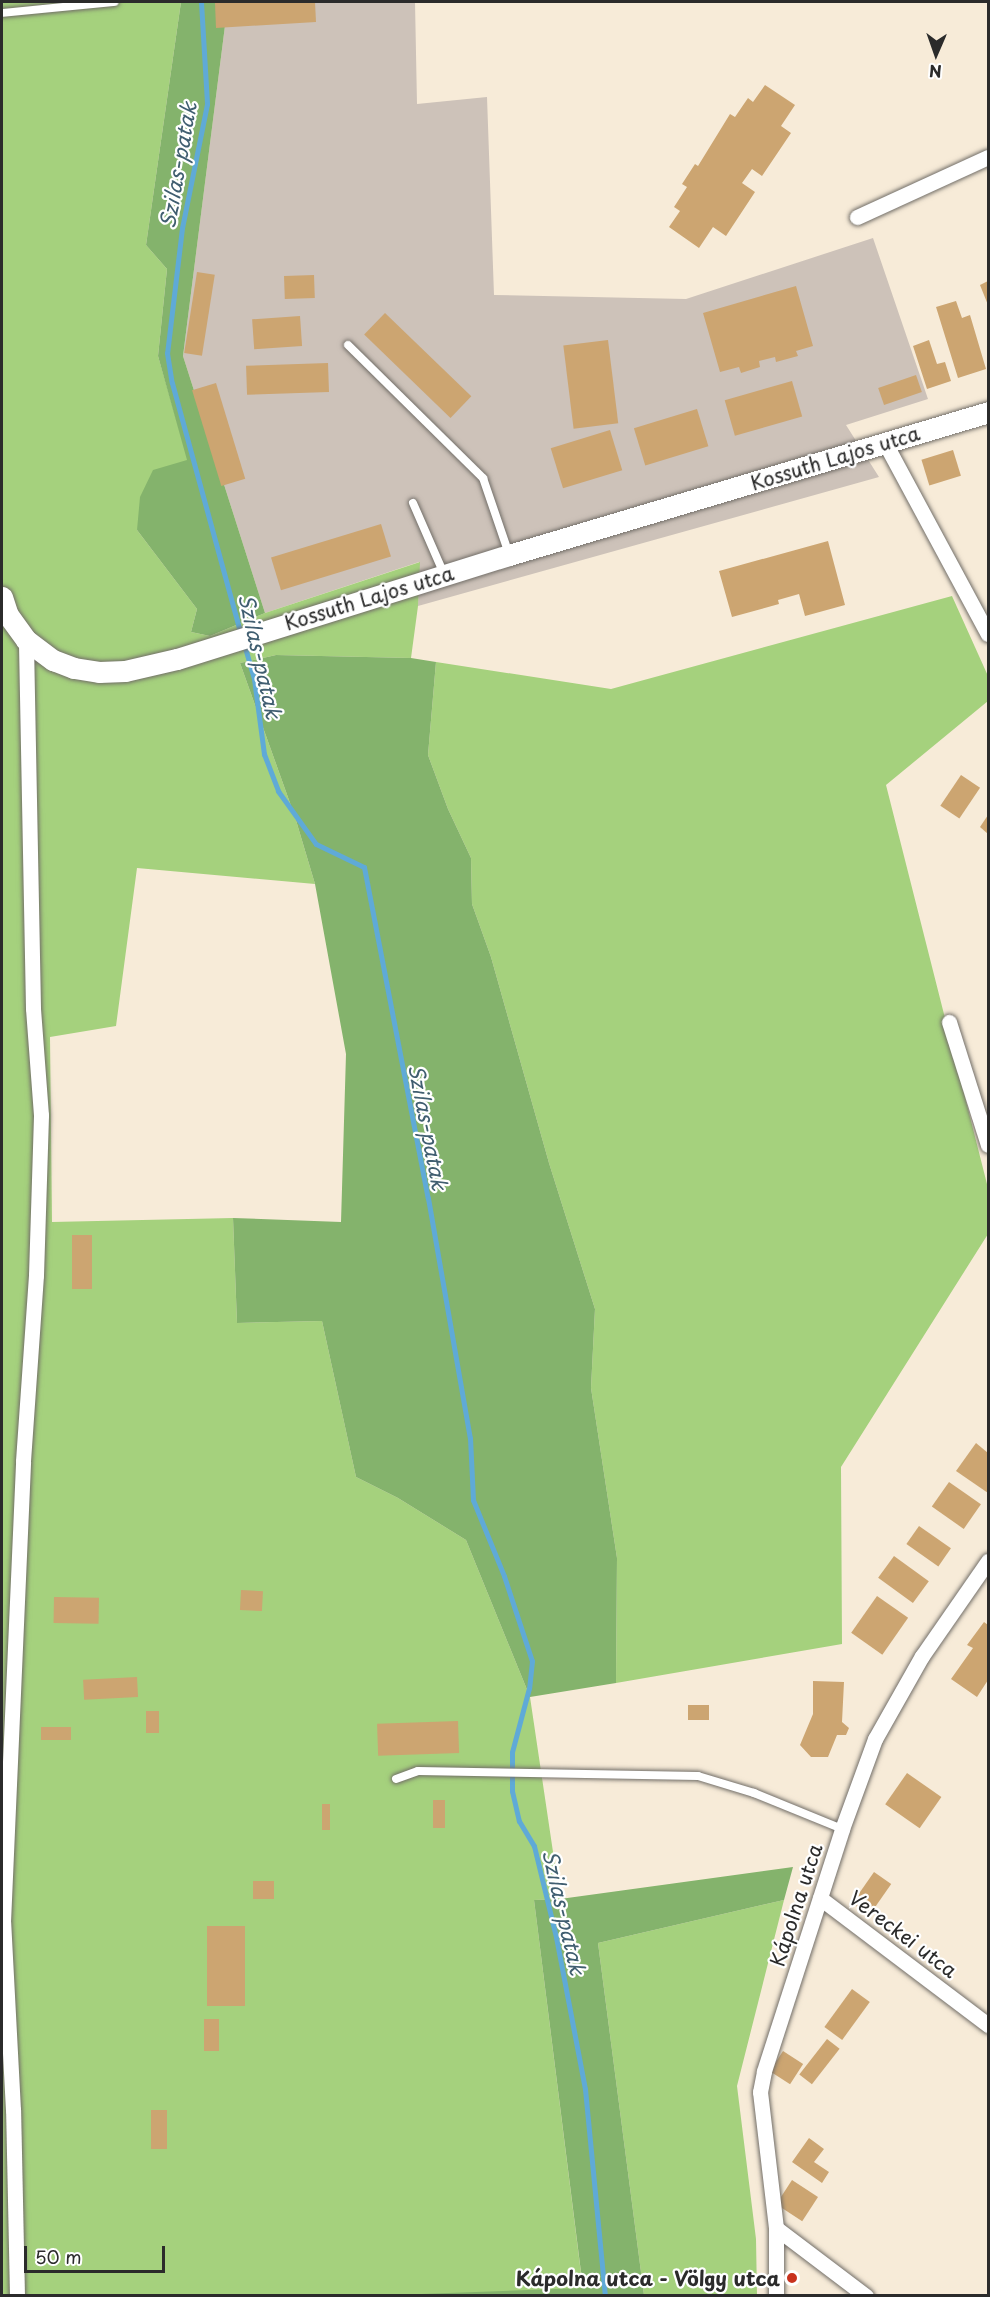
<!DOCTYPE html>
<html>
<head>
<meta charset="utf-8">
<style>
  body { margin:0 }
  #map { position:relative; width:990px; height:2297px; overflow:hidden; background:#f7ebd8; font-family:"Playpen Sans",sans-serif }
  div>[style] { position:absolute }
  .industrial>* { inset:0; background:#cdc2b9 }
  .green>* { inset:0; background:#a5d17d }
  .forest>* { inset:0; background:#84b36c }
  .stream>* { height:5px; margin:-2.5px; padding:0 2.5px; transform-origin:2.5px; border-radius:2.5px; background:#5faad7 }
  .building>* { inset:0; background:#cca571; transform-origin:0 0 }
  .roads { filter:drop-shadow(0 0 2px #726e68) drop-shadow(0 0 2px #726e68) }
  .lane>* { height:8px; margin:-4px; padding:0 4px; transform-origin:4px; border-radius:4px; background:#fff }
  .street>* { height:15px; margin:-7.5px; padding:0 7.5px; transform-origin:7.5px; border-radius:7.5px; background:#fff }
  .secondary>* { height:21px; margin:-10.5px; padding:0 10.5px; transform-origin:10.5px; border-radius:10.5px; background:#fff }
  .dots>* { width:16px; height:16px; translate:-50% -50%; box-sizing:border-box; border:3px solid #fff; border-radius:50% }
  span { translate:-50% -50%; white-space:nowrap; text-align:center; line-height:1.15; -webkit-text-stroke:4.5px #fff; paint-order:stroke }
  .street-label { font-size:20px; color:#2b2b2b }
  .poi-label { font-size:20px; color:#2b2b2b; font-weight:700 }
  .right { translate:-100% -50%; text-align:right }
  .water-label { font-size:21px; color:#405e70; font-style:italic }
  .frame { position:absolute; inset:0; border:3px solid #2b2b2b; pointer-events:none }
  .north { position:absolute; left:906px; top:24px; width:60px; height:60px; -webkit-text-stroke:4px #fff; paint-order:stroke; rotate:182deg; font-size:16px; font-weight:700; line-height:24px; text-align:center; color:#2b2b2b }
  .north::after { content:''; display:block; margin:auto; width:21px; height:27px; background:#2b2b2b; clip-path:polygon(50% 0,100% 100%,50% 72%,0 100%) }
  .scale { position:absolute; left:24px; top:2246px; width:141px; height:27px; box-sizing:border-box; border:3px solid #2b2b2b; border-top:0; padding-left:8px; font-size:18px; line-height:21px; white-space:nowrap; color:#2b2b2b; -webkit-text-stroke:4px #fff; paint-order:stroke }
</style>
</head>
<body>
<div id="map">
  <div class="industrial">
    <i style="clip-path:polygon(228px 2px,415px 2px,417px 104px,487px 97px,494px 295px,686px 299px,873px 238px,928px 399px,846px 425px,879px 477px,418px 606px,419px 562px,265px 613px,183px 356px)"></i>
  </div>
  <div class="green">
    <i style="clip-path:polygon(2px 2px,181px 2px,146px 245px,167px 269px,158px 356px,188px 460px,137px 530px,197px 609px,191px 632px,210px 636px,265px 613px,420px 562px,418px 606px,411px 658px,276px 655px,240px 663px,295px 817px,315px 884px,137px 868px,116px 1026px,50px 1037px,52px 1222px,233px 1218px,237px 1323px,322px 1321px,356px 1477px,398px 1498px,466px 1540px,530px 1697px,560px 1899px,534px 1900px,583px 2289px,394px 2296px,2px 2296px)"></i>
    <i style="clip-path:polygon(952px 596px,988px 676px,988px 701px,886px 785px,988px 1188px,988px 1234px,841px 1467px,842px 1644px,616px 1683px,617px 1558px,591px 1388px,595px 1309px,549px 1163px,491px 957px,472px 904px,471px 858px,448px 809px,428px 755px,436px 662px,611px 689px)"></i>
    <i style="clip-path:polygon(784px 1900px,737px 2086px,756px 2239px,757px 2295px,644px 2295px,598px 1943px)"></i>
  </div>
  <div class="forest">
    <i style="clip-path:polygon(181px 2px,228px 2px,183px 356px,265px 613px,210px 636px,191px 632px,197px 609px,137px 530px,140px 497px,153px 470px,187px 460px,158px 356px,167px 269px,146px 245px)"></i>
    <i style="clip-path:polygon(276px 655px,411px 658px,436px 662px,428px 755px,448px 809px,471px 858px,472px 904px,491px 957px,549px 1163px,595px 1309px,591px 1388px,617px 1558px,616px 1683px,530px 1697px,466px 1540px,398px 1498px,356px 1477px,322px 1321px,237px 1323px,233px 1218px,341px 1222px,346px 1054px,315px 884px,295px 817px,240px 663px)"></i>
    <i style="clip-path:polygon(793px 1867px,784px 1900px,598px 1943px,644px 2295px,394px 2295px,583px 2288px,534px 1900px,560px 1899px)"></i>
  </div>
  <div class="stream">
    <i style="left:201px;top:2px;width:102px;rotate:86.6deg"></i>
    <i style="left:207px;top:104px;width:126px;rotate:101.4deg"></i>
    <i style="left:182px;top:228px;width:126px;rotate:96.8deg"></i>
    <i style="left:167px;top:353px;width:30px;rotate:81deg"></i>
    <i style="left:172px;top:383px;width:261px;rotate:74.7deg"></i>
    <i style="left:244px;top:644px;width:36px;rotate:74deg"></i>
    <i style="left:254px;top:679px;width:76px;rotate:82.4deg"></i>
    <i style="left:264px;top:754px;width:40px;rotate:69deg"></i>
    <i style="left:278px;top:791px;width:65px;rotate:54.4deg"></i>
    <i style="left:316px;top:844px;width:53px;rotate:25.6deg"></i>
    <i style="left:364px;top:867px;width:337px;rotate:79.1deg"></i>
    <i style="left:428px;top:1198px;width:244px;rotate:80.1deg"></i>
    <i style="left:470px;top:1438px;width:62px;rotate:87.2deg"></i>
    <i style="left:473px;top:1500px;width:82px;rotate:67.8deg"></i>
    <i style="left:504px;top:1576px;width:89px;rotate:71.8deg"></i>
    <i style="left:532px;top:1661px;width:27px;rotate:96deg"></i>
    <i style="left:529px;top:1688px;width:66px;rotate:104.9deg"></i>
    <i style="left:512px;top:1752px;width:39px;rotate:90deg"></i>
    <i style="left:512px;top:1791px;width:31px;rotate:77deg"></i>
    <i style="left:519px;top:1821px;width:29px;rotate:59deg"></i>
    <i style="left:534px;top:1846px;width:94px;rotate:76.4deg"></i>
    <i style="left:556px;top:1937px;width:155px;rotate:79.2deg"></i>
    <i style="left:585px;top:2089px;width:208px;rotate:84.5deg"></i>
  </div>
  <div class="building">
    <i style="clip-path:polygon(236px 2px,315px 2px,316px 22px,216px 28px,215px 3px)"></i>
    <i style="clip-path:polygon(765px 85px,795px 105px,781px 126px,791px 133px,762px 176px,752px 169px,742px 183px,755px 192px,726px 236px,713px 227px,699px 248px,669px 227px,680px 211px,674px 207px,687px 187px,682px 184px,695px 164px,698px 166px,730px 114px,735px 117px,748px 98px,753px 102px)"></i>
    <i style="left:197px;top:272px;width:18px;height:82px;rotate:9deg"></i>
    <i style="left:314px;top:275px;width:23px;height:30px;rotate:88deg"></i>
    <i style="clip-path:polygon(988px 281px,988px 305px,980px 285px)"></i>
    <i style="clip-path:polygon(796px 286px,813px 346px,796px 351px,798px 356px,776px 362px,775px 357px,759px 361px,760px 367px,741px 373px,739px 367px,720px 372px,703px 313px)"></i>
    <i style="clip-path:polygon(956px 301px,962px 318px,970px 315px,986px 369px,958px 378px,936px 307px)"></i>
    <i style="left:385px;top:313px;width:120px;height:30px;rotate:44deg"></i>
    <i style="left:300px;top:316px;width:30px;height:48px;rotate:86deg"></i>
    <i style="left:608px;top:340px;width:84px;height:45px;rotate:83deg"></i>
    <i style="clip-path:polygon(929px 340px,937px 364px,945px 362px,951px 381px,927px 389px,913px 346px)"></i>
    <i style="left:328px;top:363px;width:29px;height:82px;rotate:88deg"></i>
    <i style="left:916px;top:375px;width:18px;height:40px;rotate:71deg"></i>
    <i style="left:792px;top:381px;width:37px;height:70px;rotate:74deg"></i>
    <i style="left:216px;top:383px;width:100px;height:25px;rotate:73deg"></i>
    <i style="left:697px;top:409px;width:39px;height:66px;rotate:73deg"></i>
    <i style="left:610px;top:430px;width:42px;height:62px;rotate:73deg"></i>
    <i style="left:953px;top:450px;width:27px;height:33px;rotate:73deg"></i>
    <i style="left:381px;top:524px;width:34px;height:115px;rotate:73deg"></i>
    <i style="clip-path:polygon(828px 541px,845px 605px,805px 616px,799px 594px,778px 600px,779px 604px,732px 617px,719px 571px)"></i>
    <i style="left:961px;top:775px;width:23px;height:37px;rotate:34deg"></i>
    <i style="clip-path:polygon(988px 815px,988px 834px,980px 827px)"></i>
    <i style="left:72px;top:1235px;width:20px;height:54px"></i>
    <i style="clip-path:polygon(976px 1443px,988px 1453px,988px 1493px,956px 1471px)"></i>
    <i style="left:949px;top:1482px;width:39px;height:30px;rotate:35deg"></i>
    <i style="left:919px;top:1526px;width:39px;height:22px;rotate:35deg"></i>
    <i style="left:894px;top:1556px;width:43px;height:27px;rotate:36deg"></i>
    <i style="left:241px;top:1590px;width:22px;height:20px;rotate:3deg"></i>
    <i style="left:877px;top:1596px;width:38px;height:45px;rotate:35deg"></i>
    <i style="left:54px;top:1597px;width:45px;height:26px;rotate:1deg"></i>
    <i style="clip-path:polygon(984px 1622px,988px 1625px,988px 1680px,977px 1697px,951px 1679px,973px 1648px,967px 1645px)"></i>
    <i style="left:137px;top:1677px;width:20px;height:54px;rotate:87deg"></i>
    <i style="clip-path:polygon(813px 1681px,844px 1682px,842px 1722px,849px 1728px,846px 1735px,837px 1735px,828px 1757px,811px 1757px,800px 1745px,813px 1714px)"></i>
    <i style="left:688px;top:1705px;width:21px;height:15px"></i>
    <i style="left:159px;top:1711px;width:22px;height:13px;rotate:90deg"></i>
    <i style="left:458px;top:1721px;width:32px;height:81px;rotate:88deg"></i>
    <i style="left:41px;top:1727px;width:30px;height:13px"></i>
    <i style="left:907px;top:1773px;width:42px;height:38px;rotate:35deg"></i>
    <i style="left:433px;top:1800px;width:12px;height:28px"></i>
    <i style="left:322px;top:1804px;width:8px;height:26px"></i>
    <i style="left:874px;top:1872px;width:21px;height:38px;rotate:35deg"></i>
    <i style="left:274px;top:1881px;width:18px;height:21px;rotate:90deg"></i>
    <i style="left:207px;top:1926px;width:38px;height:80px"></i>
    <i style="left:852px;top:1989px;width:22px;height:47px;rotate:36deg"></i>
    <i style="left:204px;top:2019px;width:15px;height:32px"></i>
    <i style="left:827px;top:2039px;width:16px;height:45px;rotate:38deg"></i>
    <i style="left:783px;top:2051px;width:24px;height:24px;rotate:33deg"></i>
    <i style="left:151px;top:2110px;width:16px;height:39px"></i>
    <i style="clip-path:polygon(809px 2138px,824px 2149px,814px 2162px,829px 2172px,822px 2183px,792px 2162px)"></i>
    <i style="left:792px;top:2180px;width:31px;height:29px;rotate:33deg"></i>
  </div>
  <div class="roads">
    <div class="lane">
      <i style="left:2px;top:13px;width:113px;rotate:-5.6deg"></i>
      <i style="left:348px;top:345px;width:190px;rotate:44.6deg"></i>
      <i style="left:483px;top:478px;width:80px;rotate:71.1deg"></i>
      <i style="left:413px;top:503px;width:77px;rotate:66.4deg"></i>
      <i style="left:396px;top:1779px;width:23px;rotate:-20deg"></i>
      <i style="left:418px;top:1771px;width:280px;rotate:1deg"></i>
      <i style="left:698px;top:1776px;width:59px;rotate:16.9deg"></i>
      <i style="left:754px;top:1793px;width:95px;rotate:22.2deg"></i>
    </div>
    <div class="street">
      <i style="left:857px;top:217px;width:144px;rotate:-24.6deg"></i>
      <i style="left:885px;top:443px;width:217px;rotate:61.7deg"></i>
      <i style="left:949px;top:1022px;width:129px;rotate:72.4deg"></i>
      <i style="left:820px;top:1898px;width:211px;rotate:37.1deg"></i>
      <i style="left:776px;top:2228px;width:113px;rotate:37.1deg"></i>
      <i style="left:17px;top:2296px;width:186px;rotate:-91.2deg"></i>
      <i style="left:13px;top:2110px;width:188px;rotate:-93deg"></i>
      <i style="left:3px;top:1922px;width:461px;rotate:-87.5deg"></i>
      <i style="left:23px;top:1461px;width:186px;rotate:-86deg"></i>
      <i style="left:36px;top:1275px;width:160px;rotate:-88.2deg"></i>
      <i style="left:41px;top:1115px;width:107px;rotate:-94.3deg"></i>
      <i style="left:33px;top:1008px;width:368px;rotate:-91.1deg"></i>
      <i style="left:776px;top:2296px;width:68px;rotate:-90deg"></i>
      <i style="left:776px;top:2228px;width:137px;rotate:-96.7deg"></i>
      <i style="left:760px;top:2092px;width:21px;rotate:-79deg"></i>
      <i style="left:764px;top:2071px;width:254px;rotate:-72.1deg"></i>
      <i style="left:842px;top:1829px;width:96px;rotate:-69.9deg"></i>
      <i style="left:875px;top:1739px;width:95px;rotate:-60.5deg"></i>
      <i style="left:922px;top:1656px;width:116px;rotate:-55.2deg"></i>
    </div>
    <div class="secondary">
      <i style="left:2px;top:597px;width:19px;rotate:72deg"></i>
      <i style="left:8px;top:615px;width:31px;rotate:54deg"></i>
      <i style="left:26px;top:640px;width:34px;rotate:37deg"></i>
      <i style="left:53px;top:660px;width:22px;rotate:21deg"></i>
      <i style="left:74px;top:668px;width:25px;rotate:9deg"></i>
      <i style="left:99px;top:672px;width:26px;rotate:-2deg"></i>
      <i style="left:125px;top:671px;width:53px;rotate:-13deg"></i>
      <i style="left:177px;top:659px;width:348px;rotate:-17.4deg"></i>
      <i style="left:509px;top:555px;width:500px;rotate:-16.6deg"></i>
    </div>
  </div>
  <div class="dots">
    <i style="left:792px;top:2278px;background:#c8321e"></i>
  </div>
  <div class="street-label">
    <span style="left:835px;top:458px;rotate:-17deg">Kossuth Lajos utca</span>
    <span style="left:369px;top:598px;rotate:-17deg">Kossuth Lajos utca</span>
    <span style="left:796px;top:1905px;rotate:-72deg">Kápolna utca</span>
    <span style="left:903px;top:1934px;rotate:37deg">Vereckei utca</span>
  </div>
  <div class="poi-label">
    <span class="right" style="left:780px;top:2278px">Kápolna utca - Völgy utca</span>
  </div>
  <div class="water-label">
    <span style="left:177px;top:165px;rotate:-80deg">Szilas-patak</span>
    <span style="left:261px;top:656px;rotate:77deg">Szilas-patak</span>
    <span style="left:429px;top:1127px;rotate:79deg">Szilas-patak</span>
    <span style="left:565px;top:1912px;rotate:77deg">Szilas-patak</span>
  </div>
  <div class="frame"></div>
  <div class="north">N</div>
  <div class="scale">50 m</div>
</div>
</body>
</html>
